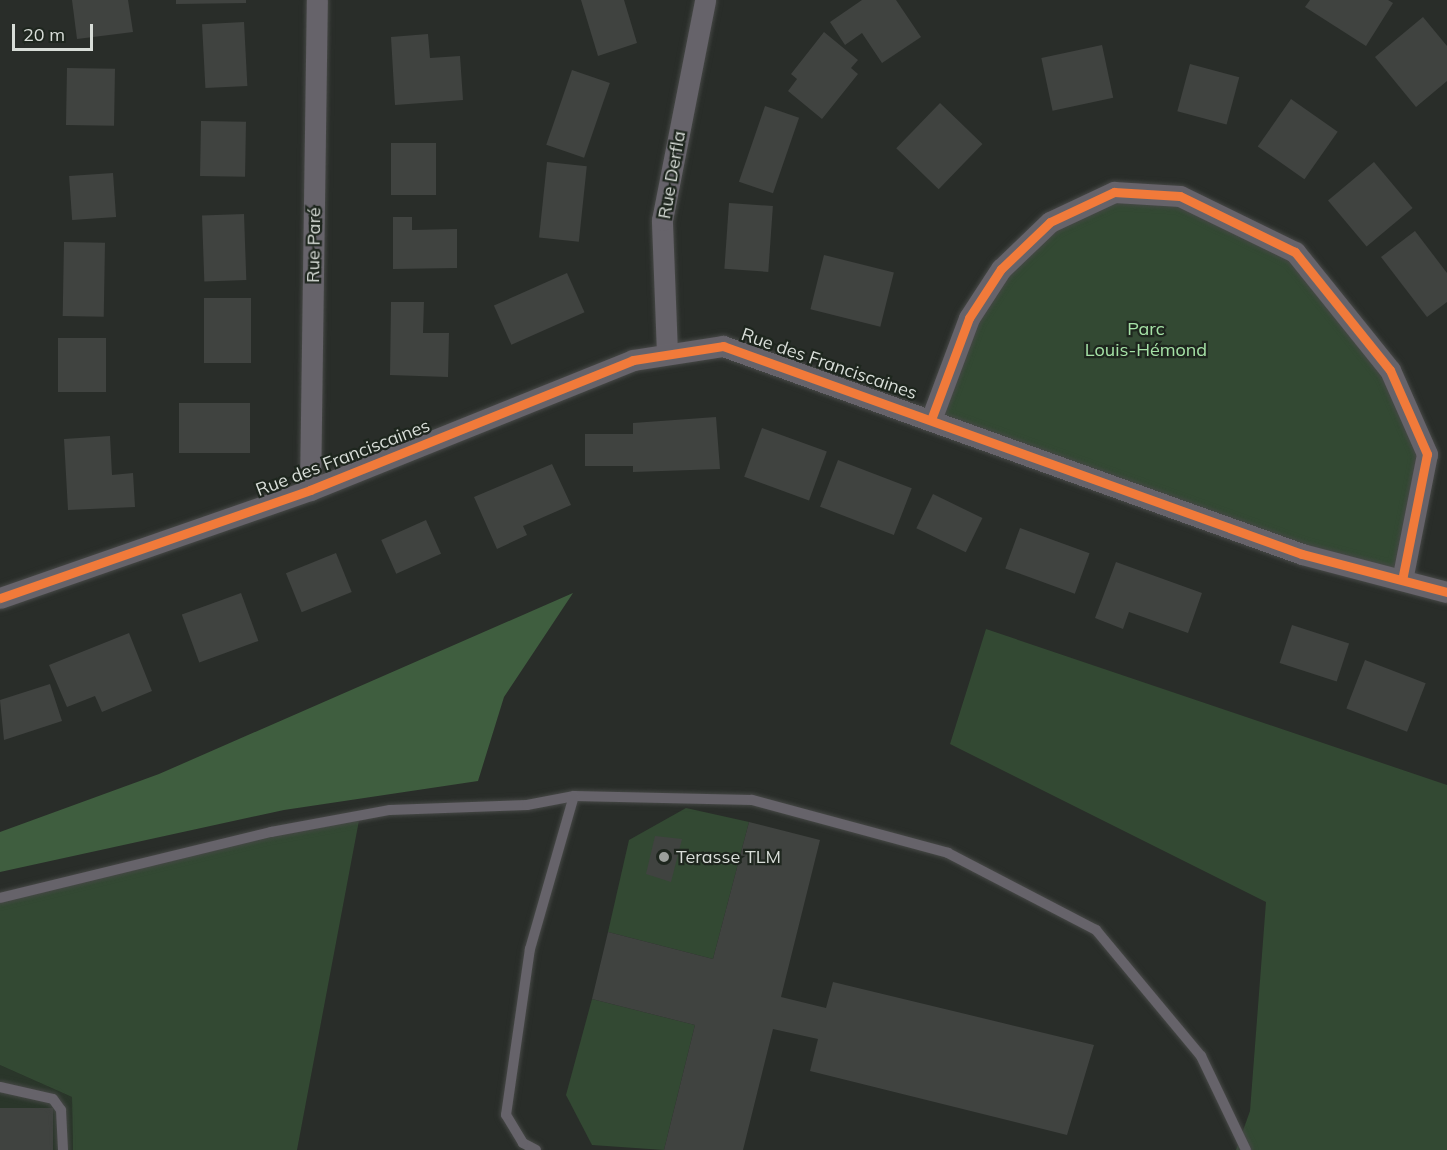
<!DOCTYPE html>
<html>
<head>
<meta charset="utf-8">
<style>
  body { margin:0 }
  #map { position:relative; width:1447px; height:1150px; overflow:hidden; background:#292d29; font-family:Mulish,sans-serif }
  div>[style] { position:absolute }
  .built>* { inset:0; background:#2a362a }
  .green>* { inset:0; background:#334933 }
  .forest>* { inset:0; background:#3f5e3f }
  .building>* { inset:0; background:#404340; transform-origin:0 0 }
  .roads { filter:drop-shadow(0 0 2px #464846) drop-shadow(0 0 2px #464846) }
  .lane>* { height:10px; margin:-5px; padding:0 5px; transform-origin:5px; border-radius:5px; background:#66636a }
  .street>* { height:21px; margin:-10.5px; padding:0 10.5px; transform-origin:10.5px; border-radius:10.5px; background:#66636a }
  .cycleway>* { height:9px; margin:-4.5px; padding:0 4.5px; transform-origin:4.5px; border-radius:4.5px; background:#f17a3a }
  .dots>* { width:16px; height:16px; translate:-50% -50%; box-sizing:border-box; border:3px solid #1e261e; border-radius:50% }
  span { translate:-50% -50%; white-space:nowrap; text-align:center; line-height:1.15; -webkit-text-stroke:4.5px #1e261e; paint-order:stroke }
  .street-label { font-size:18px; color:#d8ddd8 }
  .park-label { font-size:18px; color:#a5e1a6 }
  .poi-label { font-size:18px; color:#d8ddd8 }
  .left { translate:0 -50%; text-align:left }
  .scale { position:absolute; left:12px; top:24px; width:81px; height:27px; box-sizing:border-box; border:3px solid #d8ddd8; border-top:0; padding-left:8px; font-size:18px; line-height:21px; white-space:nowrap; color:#d8ddd8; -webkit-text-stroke:4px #1e261e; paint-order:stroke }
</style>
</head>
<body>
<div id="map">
  <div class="built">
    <i style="clip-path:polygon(0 1065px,72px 1097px,73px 1150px,0 1150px)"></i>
  </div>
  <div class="green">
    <i style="clip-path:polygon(1114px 192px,1240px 221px,1331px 291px,1427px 454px,1402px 580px,933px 417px,969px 318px,1050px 222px)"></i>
    <i style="clip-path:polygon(986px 629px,1447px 785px,1447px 1150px,1236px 1150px,1250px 1111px,1266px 902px,950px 744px)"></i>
    <i style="clip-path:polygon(686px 808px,749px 822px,713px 959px,608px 932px,629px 840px)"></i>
    <i style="clip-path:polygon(360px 815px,297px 1150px,73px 1150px,72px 1097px,0 1065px,0 898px)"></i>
    <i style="clip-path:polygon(592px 999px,695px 1025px,664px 1150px,592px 1145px,566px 1095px)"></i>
  </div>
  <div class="forest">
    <i style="clip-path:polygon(573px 593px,504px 697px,478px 781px,284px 810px,0 872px,0 832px,159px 774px)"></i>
  </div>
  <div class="building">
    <i style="clip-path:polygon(72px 0,128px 0,133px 32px,77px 39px)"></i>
    <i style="clip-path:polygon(176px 0,246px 0,246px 3px,176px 4px)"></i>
    <i style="clip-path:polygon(581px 0,624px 0,637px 43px,598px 56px)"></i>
    <i style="clip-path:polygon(862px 0,896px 0,921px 37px,882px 63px,862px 33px,845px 45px,830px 22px)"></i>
    <i style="clip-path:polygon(1310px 0,1388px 0,1393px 3px,1366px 46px,1305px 7px)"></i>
    <i style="clip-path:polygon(1423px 17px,1447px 46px,1447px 81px,1416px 107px,1375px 57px)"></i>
    <i style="left:244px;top:22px;width:64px;height:42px;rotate:87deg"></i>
    <i style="clip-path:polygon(824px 32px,858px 60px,851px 68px,858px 74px,822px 119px,788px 91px,797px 79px,791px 74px)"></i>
    <i style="clip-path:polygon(428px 34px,430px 58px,460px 56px,463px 100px,395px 105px,391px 37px)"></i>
    <i style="left:1102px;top:45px;width:54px;height:62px;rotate:78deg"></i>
    <i style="left:1190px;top:64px;width:51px;height:49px;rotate:15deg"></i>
    <i style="left:67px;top:68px;width:48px;height:57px;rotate:1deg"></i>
    <i style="left:572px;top:70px;width:40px;height:79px;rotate:19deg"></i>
    <i style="left:1291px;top:99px;width:57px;height:58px;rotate:35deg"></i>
    <i style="left:940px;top:103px;width:59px;height:63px;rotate:44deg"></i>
    <i style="left:765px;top:106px;width:36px;height:80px;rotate:19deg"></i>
    <i style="left:201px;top:121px;width:45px;height:55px;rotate:1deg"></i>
    <i style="left:391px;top:143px;width:45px;height:52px"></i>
    <i style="left:547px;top:162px;width:40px;height:76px;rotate:6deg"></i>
    <i style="left:1374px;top:162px;width:60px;height:60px;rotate:50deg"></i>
    <i style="left:113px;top:173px;width:44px;height:44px;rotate:86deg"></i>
    <i style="left:729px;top:203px;width:44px;height:66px;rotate:4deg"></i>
    <i style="left:244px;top:214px;width:66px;height:42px;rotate:88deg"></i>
    <i style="clip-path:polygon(393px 217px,412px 217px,412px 230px,457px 229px,457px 268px,393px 269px)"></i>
    <i style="clip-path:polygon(1415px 231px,1447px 273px,1447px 302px,1427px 317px,1381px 257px)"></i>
    <i style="left:64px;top:242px;width:41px;height:74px;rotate:1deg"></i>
    <i style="left:824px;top:255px;width:72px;height:56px;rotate:14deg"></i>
    <i style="left:567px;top:273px;width:43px;height:80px;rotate:66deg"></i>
    <i style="left:204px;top:298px;width:47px;height:65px"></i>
    <i style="clip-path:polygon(391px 302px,424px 302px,423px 333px,449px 333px,448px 377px,390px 375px)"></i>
    <i style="left:58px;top:338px;width:48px;height:54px"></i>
    <i style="left:179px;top:403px;width:71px;height:50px"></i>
    <i style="clip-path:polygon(716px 417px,720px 469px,633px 472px,633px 466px,585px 466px,585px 434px,633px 434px,633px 423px)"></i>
    <i style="left:762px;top:428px;width:69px;height:52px;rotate:20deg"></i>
    <i style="clip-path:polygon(110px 436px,112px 475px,133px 473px,135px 507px,68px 510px,64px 439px)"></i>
    <i style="left:838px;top:460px;width:79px;height:50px;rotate:21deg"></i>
    <i style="clip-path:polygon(552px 464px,571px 505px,523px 526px,527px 535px,497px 549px,474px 497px)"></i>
    <i style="left:933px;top:494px;width:55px;height:38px;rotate:26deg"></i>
    <i style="left:426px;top:520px;width:37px;height:49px;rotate:66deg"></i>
    <i style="left:1020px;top:528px;width:74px;height:43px;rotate:20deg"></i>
    <i style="left:336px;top:553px;width:42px;height:54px;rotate:68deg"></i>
    <i style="clip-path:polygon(1116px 562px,1202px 593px,1188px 633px,1129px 612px,1123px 629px,1095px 618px)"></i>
    <i style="left:241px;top:593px;width:51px;height:63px;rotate:70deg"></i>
    <i style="left:1292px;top:625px;width:60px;height:40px;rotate:18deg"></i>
    <i style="clip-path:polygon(129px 633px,152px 691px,102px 712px,95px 696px,67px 707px,49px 665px)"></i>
    <i style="left:1365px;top:660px;width:65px;height:52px;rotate:21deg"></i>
    <i style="clip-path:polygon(50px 684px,62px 721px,4px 740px,0 700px)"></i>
    <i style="clip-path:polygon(749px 822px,820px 840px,781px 997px,826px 1008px,833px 982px,1094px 1045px,1067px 1135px,810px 1071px,818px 1039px,773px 1029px,743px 1150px,664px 1150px,695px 1025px,592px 999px,608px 932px,713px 959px)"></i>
    <i style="clip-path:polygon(655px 836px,682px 839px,671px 882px,646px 874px)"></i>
    <i style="left:0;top:1108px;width:53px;height:42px"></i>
  </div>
  <div class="roads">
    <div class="lane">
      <i style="left:0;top:898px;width:279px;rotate:-13.7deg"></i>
      <i style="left:271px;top:832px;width:121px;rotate:-10.5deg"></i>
      <i style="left:390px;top:810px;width:137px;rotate:-2.1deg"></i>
      <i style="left:527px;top:805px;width:48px;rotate:-10.8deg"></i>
      <i style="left:574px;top:796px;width:178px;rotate:1.3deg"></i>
      <i style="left:752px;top:800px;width:203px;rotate:15.1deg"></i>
      <i style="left:948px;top:853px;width:167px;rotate:27.5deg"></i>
      <i style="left:1096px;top:930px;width:164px;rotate:50.2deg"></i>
      <i style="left:1201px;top:1056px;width:104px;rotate:64.4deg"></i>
      <i style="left:0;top:1087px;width:54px;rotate:12.8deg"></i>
      <i style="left:53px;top:1099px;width:14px;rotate:54deg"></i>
      <i style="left:61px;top:1110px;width:40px;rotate:87.1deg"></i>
      <i style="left:536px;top:1150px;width:15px;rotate:-152deg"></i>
      <i style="left:523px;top:1143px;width:33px;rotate:-121deg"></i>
      <i style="left:506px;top:1115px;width:168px;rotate:-81.8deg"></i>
      <i style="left:530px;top:949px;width:159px;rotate:-74deg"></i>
    </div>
    <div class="street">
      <i style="left:667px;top:353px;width:133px;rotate:-92.2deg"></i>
      <i style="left:662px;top:220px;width:224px;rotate:-78.9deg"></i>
      <i style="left:932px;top:417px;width:106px;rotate:-69.5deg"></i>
      <i style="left:969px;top:318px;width:59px;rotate:-56.9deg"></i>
      <i style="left:1001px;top:269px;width:68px;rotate:-43.8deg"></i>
      <i style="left:1050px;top:222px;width:71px;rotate:-25.1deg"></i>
      <i style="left:1114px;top:192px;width:66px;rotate:3.5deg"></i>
      <i style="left:1180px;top:196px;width:128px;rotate:26deg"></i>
      <i style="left:1295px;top:252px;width:151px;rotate:51.2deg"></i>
      <i style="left:1390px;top:370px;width:92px;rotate:66.2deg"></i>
      <i style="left:1427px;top:454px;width:128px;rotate:101.2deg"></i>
      <i style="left:310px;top:490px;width:490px;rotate:-89.2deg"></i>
      <i style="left:0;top:598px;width:328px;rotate:-19.2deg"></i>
      <i style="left:310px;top:490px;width:348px;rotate:-21.9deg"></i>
      <i style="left:633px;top:360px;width:91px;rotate:-8.8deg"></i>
      <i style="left:723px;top:346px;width:615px;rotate:19.76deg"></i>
      <i style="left:1302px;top:554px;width:150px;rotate:14.7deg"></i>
    </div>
  </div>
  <div class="cycleway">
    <i style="left:932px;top:417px;width:106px;rotate:-69.5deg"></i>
    <i style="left:969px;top:318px;width:59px;rotate:-56.9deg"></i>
    <i style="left:1001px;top:269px;width:68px;rotate:-43.8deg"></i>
    <i style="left:1050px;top:222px;width:71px;rotate:-25.1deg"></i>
    <i style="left:1114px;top:192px;width:66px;rotate:3.5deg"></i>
    <i style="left:1180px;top:196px;width:128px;rotate:26deg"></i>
    <i style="left:1295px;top:252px;width:151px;rotate:51.2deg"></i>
    <i style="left:1390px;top:370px;width:92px;rotate:66.2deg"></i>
    <i style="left:1427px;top:454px;width:128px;rotate:101.2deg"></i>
    <i style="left:0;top:598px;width:328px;rotate:-19.2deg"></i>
    <i style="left:310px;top:490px;width:348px;rotate:-21.9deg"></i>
    <i style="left:633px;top:360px;width:91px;rotate:-8.8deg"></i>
    <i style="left:723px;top:346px;width:615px;rotate:19.76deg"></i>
    <i style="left:1302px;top:554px;width:150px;rotate:14.7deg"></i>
  </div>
  <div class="dots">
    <i style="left:664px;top:857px;background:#9b9f9b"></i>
  </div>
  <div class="street-label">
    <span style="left:672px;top:175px;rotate:-80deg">Rue Derfla</span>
    <span style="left:314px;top:245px;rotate:-89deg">Rue Paré</span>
    <span style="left:829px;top:364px;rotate:19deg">Rue des Franciscaines</span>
    <span style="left:343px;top:458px;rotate:-21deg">Rue des Franciscaines</span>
  </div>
  <div class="park-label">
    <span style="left:1146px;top:340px">Parc<br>Louis-Hémond</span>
  </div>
  <div class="poi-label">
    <span class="left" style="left:676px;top:857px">Terasse TLM</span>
  </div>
  <div class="scale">20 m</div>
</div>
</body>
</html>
